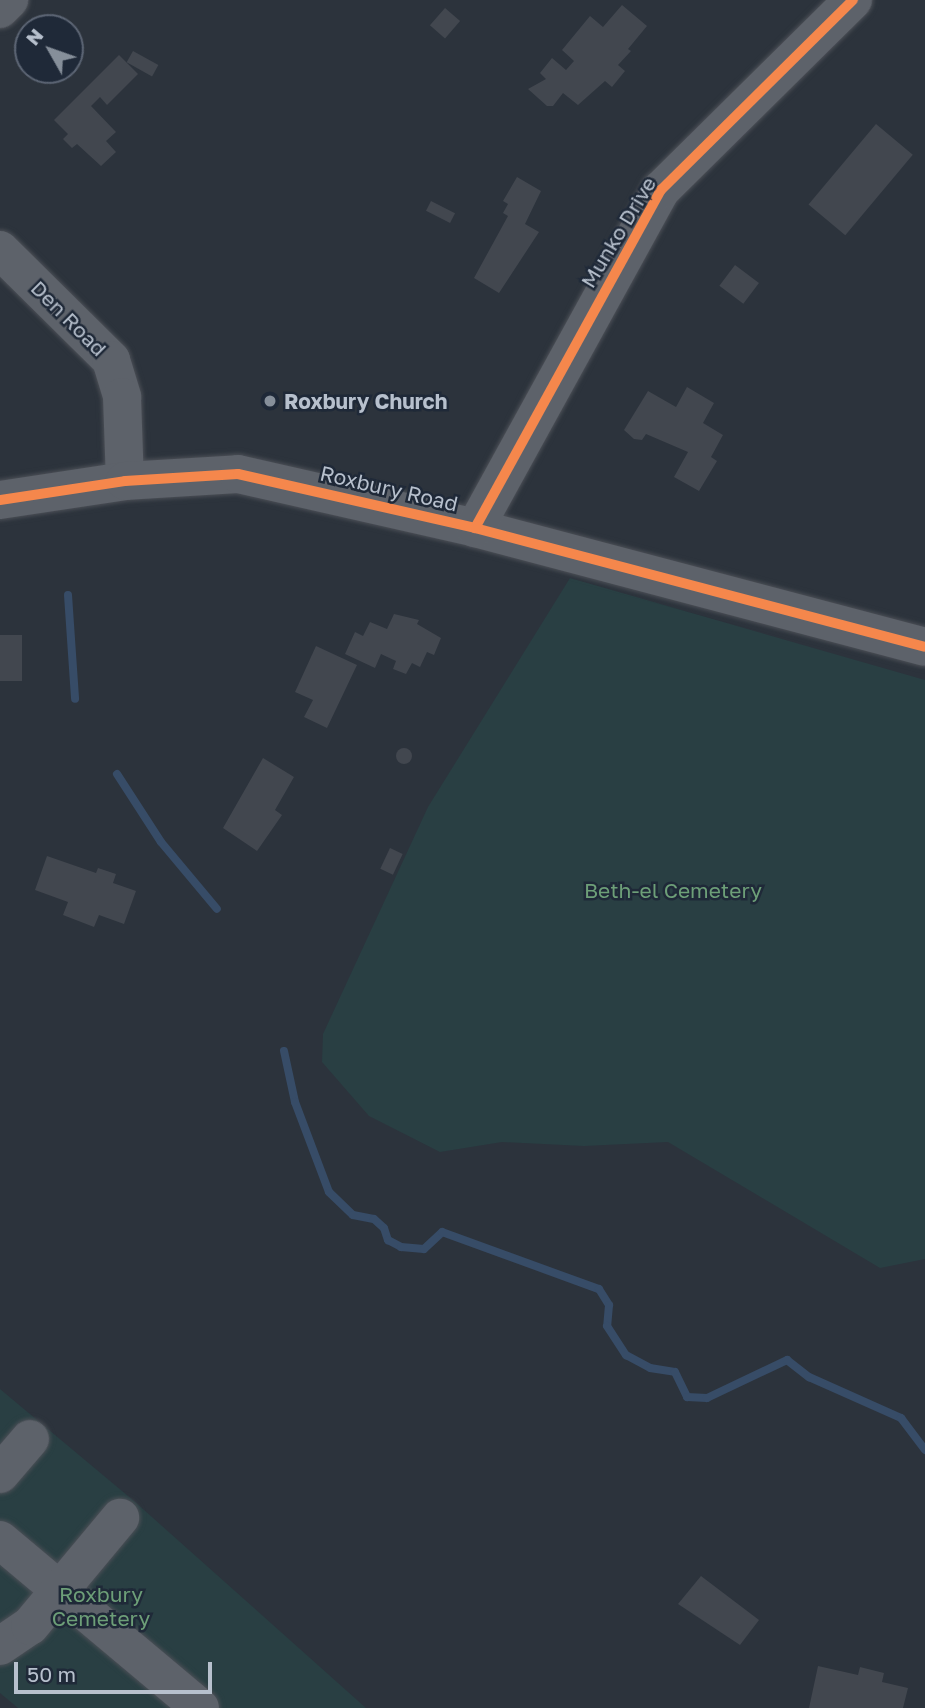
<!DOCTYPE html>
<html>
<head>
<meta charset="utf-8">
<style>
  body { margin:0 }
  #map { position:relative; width:925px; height:1708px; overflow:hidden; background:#2c333c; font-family:"Golos Text",sans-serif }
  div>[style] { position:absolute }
  .green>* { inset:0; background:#293f43 }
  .stream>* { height:8px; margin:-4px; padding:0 4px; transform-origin:4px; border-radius:4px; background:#374c67 }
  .building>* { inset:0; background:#42474f; transform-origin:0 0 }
  .round { border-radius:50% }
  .roads { filter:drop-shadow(0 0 2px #4b4f56) drop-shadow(0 0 2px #4b4f56) }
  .minor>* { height:38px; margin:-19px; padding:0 19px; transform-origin:19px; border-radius:19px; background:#5d626a }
  .cycleway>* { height:10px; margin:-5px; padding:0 5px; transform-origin:5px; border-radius:5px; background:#f5874c }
  .dots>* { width:19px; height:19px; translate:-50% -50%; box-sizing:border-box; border:4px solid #1f2938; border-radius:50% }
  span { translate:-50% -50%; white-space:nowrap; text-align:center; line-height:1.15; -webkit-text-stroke:5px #1f2938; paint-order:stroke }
  .street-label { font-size:21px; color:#b7c0cd }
  .poi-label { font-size:21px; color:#b7c0cd; font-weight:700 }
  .left { translate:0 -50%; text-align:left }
  .park-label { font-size:21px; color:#6d9f78 }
  .north { position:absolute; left:14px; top:14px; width:70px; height:70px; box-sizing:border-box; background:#1f2938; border:2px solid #5c6574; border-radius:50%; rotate:310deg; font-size:19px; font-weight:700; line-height:28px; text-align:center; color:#b7c0cd }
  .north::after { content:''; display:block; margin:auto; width:24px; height:32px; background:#868f9a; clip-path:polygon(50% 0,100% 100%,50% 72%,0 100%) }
  .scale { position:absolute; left:14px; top:1662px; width:198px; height:32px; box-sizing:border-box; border:4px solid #b7c0cd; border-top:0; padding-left:9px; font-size:21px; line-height:24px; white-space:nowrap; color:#b7c0cd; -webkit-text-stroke:5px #1f2938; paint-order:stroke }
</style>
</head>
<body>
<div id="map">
  <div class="green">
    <i style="clip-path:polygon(570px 578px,925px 680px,925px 1259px,880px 1268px,668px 1142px,584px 1146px,502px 1142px,440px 1152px,369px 1116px,322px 1062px,323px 1034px,428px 807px)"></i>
    <i style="clip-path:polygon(0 1389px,134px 1501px,366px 1708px,18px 1708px,0 1693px)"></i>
  </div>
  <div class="stream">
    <i style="left:68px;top:595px;width:104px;rotate:86.1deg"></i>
    <i style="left:117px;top:774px;width:81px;rotate:57.1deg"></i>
    <i style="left:161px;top:842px;width:87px;rotate:50.1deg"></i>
    <i style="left:284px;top:1051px;width:52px;rotate:77.8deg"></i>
    <i style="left:295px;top:1102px;width:96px;rotate:69.3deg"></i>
    <i style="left:329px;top:1192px;width:33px;rotate:44deg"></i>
    <i style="left:353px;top:1215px;width:21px;rotate:11deg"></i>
    <i style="left:374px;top:1219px;width:13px;rotate:42deg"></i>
    <i style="left:384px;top:1228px;width:13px;rotate:72deg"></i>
    <i style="left:388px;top:1240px;width:15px;rotate:28deg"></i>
    <i style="left:401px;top:1247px;width:23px;rotate:5deg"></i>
    <i style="left:424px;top:1249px;width:25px;rotate:-43deg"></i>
    <i style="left:442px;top:1232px;width:167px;rotate:20deg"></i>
    <i style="left:599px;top:1289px;width:19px;rotate:58deg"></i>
    <i style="left:609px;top:1305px;width:21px;rotate:95deg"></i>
    <i style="left:607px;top:1326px;width:35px;rotate:57deg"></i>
    <i style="left:626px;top:1355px;width:27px;rotate:28deg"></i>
    <i style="left:650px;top:1368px;width:25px;rotate:9deg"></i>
    <i style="left:675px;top:1372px;width:28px;rotate:64deg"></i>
    <i style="left:687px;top:1397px;width:20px;rotate:3deg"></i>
    <i style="left:707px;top:1398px;width:89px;rotate:-25.4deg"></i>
    <i style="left:787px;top:1360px;width:28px;rotate:38deg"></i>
    <i style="left:809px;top:1377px;width:101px;rotate:24deg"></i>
    <i style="left:901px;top:1418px;width:40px;rotate:53deg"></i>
  </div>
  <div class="building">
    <i style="clip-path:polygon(622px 5px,647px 26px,628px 49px,631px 51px,618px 65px,625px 71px,612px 87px,605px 81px,578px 105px,563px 93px,553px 106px,547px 106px,528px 89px,546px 79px,540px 73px,552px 58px,566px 70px,574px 61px,562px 50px,590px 16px,603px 27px)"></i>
    <i style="left:445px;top:8px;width:20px;height:23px;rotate:41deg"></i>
    <i style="left:133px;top:51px;width:29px;height:13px;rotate:29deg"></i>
    <i style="clip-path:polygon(119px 55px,138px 74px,107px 105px,100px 97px,91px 106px,116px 132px,106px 141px,116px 152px,101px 166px,77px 144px,72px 148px,63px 139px,68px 134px,54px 120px)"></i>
    <i style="left:876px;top:124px;width:48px;height:105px;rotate:40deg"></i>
    <i style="clip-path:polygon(517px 177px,541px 191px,525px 224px,539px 232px,499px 293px,474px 278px,508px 216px,503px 213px,508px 204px,503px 201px)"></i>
    <i style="left:431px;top:201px;width:27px;height:11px;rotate:27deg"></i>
    <i style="left:735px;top:265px;width:30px;height:26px;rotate:37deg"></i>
    <i style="clip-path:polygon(687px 387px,714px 403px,703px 423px,723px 435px,711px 457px,717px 461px,699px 491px,674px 477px,688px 452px,646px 434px,642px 440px,634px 439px,624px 430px,648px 391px,676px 407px)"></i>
    <i style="clip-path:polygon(394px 614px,419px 620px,417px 624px,441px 638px,434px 655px,427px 652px,420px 667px,412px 663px,406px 674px,393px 669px,396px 661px,381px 654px,375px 668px,345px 654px,355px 632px,363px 636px,370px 622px,387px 629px)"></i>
    <i style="left:0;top:635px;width:22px;height:46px"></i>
    <i style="clip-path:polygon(316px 646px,357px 665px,327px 728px,304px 717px,313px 700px,295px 692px)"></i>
    <i class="round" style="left:396px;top:748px;width:16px;height:16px"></i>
    <i style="clip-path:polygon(263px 758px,294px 777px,275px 810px,282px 815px,257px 851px,223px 828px)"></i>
    <i style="left:390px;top:848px;width:14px;height:23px;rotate:25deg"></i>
    <i style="clip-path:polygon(47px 856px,96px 873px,98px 868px,116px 874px,113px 883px,136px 891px,124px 924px,99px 915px,94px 927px,63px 915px,68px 902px,35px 890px)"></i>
    <i style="clip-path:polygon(701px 1576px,759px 1620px,740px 1645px,678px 1604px)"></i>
    <i style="clip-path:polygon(818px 1666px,858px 1675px,860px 1667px,884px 1673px,882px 1682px,908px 1688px,903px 1708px,809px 1708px)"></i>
  </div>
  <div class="roads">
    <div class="minor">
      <i style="left:0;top:9px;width:13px;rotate:-45deg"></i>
      <i style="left:0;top:250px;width:156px;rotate:44.7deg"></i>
      <i style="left:111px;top:360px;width:39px;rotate:73deg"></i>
      <i style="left:122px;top:397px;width:84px;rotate:88deg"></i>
      <i style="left:0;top:500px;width:126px;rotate:-8.6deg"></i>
      <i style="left:125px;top:481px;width:113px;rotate:-3.5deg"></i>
      <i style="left:238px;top:474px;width:243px;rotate:12.8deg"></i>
      <i style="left:475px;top:528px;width:465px;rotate:14.8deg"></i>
      <i style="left:475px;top:528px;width:386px;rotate:-61.2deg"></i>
      <i style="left:661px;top:190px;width:270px;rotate:-44.7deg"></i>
      <i style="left:0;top:1474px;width:46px;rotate:-49.4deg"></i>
      <i style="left:0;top:1540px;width:261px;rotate:40deg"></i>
      <i style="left:0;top:1646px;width:36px;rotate:-34deg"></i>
      <i style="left:30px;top:1626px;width:141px;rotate:-50.2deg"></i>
    </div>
  </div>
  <div class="cycleway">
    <i style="left:0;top:500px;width:126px;rotate:-8.6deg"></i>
    <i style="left:125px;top:481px;width:113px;rotate:-3.5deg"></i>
    <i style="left:238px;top:474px;width:243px;rotate:12.8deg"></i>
    <i style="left:475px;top:528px;width:465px;rotate:14.8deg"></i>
    <i style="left:475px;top:528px;width:386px;rotate:-61.2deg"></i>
    <i style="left:661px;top:190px;width:270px;rotate:-44.7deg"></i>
  </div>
  <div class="dots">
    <i style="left:270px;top:401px;background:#868f9a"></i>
  </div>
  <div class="street-label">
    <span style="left:618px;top:232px;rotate:-59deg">Munko Drive</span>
    <span style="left:69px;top:318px;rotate:45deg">Den Road</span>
    <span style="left:389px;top:488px;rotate:13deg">Roxbury Road</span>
  </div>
  <div class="poi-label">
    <span class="left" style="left:284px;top:401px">Roxbury Church</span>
  </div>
  <div class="park-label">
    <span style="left:673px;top:890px">Beth-el Cemetery</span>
    <span style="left:101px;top:1606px">Roxbury<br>Cemetery</span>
  </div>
  <div class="north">N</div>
  <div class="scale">50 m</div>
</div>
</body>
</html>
